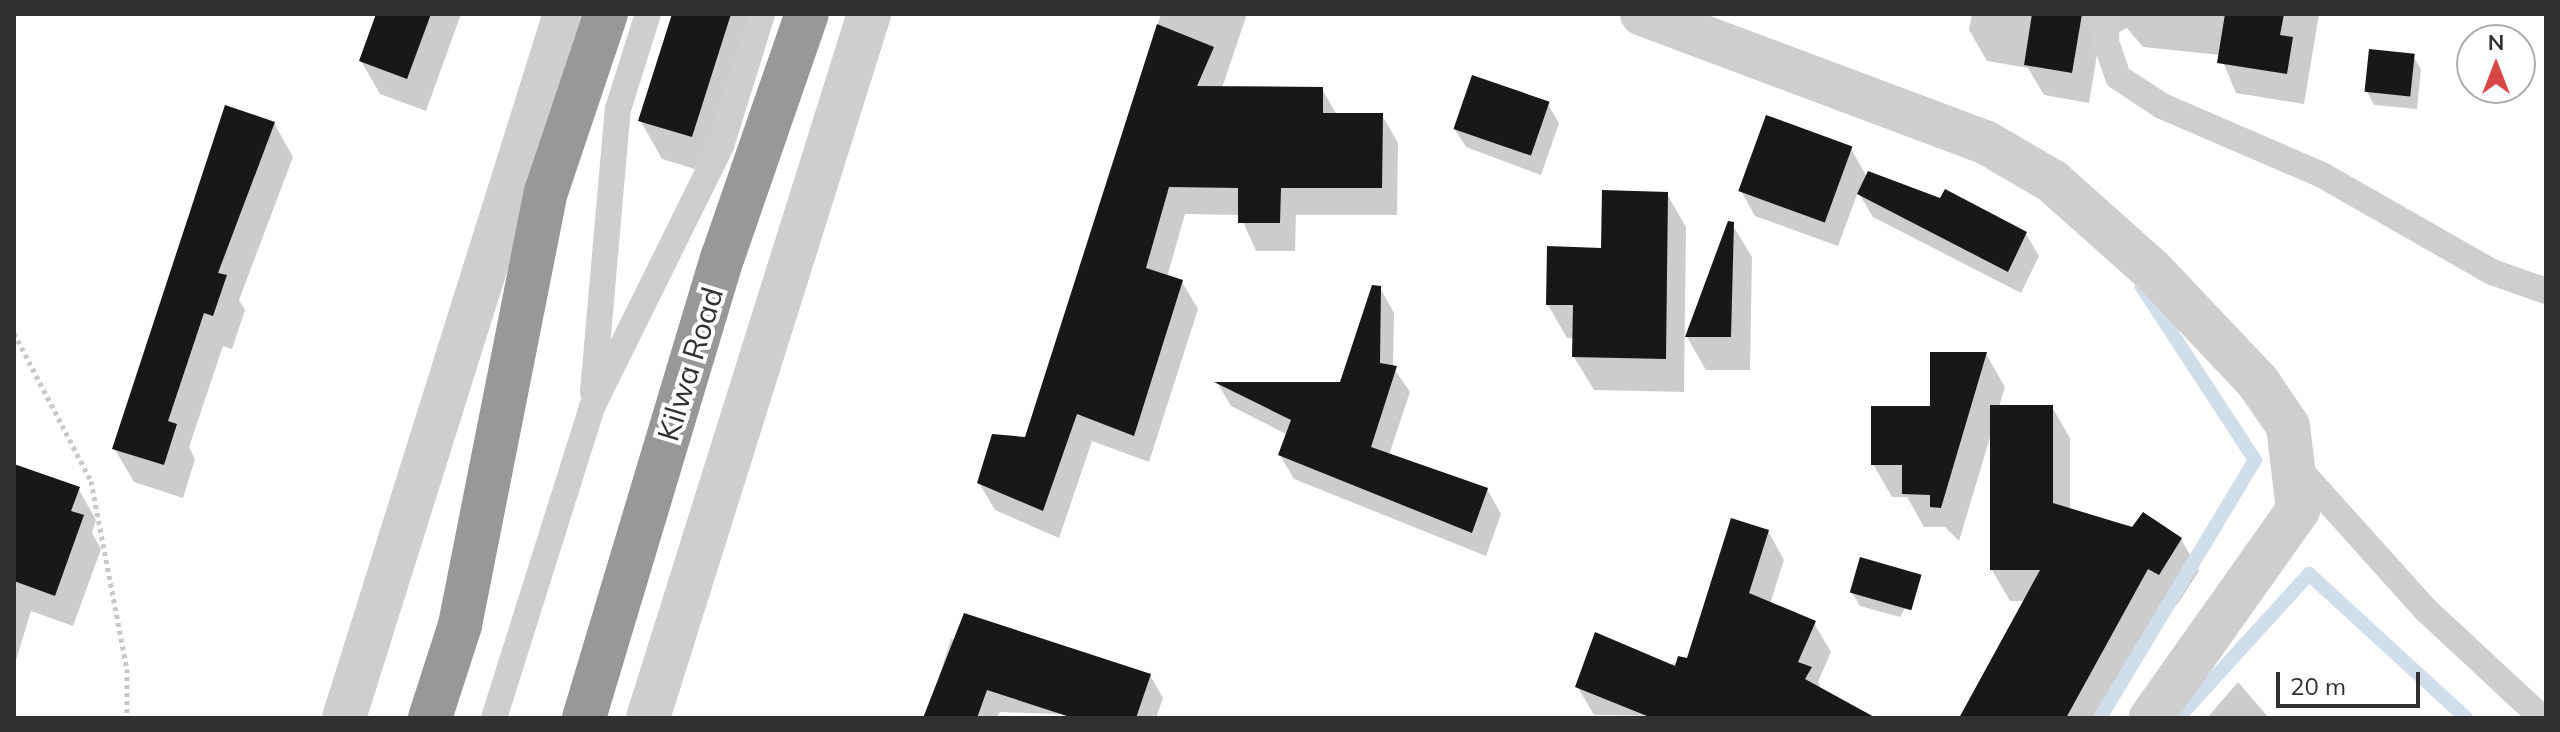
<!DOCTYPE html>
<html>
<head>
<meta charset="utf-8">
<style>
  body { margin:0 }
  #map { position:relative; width:2560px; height:732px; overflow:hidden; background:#fff; font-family:Mulish,sans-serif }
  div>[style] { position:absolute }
  .shadow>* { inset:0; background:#0003 }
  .stream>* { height:14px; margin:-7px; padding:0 7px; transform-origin:7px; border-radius:7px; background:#cfdeea }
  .building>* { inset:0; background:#181818; transform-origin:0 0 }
  .path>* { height:5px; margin-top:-2.5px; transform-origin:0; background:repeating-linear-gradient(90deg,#c8c8c8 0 4px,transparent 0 8px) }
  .lane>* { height:26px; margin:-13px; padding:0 13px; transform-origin:13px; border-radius:13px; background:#cecece }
  .street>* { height:44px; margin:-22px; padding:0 22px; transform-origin:22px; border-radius:22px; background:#cecece }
  .highway>* { height:44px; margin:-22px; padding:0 22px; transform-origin:22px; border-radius:22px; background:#989898 }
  span { translate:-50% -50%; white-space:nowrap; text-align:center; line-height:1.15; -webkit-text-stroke:8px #fff; paint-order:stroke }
  .street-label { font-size:30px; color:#313131 }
  .frame { position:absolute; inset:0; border:16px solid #313131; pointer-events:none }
  .north { position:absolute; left:2456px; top:24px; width:80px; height:80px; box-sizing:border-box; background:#fff; border:2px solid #adadad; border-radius:50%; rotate:0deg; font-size:22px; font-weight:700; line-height:32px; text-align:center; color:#313131 }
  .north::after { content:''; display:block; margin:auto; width:28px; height:36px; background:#d74545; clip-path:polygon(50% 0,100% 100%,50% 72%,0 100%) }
  .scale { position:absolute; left:2276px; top:672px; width:144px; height:36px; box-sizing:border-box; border:4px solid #313131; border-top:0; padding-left:10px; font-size:24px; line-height:28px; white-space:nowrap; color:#313131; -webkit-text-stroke:6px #fff; paint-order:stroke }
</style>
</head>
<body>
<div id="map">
  <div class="shadow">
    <i style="clip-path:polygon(378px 14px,461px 14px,426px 111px,380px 94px,361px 61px)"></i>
    <i style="clip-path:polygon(674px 14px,765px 14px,714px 175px,662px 159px,640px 120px)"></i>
    <i style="clip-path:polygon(1161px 14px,1247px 14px,1222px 88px,1322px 89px,1337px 115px,1382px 115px,1398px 143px,1397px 215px,1296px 215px,1295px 251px,1256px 251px,1240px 215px,1185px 214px,1167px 277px,1182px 282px,1198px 309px,1149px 462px,1092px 441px,1059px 538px,995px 510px,979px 483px,1026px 440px)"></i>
    <i style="clip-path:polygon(1972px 14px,2319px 14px,2304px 104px,2236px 93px,2220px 55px,2143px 47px,2127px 28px,2099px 43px,2089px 103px,2044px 95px,2028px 68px,1987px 61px,1969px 30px)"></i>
    <i style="clip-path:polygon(2413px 56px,2421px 69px,2417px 109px,2374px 105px,2367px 92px)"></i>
    <i style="clip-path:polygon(1547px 103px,1559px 123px,1541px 175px,1466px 147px,1454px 128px)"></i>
    <i style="clip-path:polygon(274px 123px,293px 157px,239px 300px,245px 310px,232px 349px,223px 346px,189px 447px,195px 459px,183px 498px,134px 482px,114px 448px)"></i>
    <i style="clip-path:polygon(1851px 149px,1867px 177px,2026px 234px,2039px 256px,2021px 293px,1873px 217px,1858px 192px,1838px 246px,1755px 216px,1741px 191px)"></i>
    <i style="clip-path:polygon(1667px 194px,1686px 227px,1684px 392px,1594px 390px,1574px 357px,1575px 338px,1567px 338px,1548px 305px)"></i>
    <i style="clip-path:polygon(1732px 224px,1752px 257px,1750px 370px,1706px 370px,1687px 337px)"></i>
    <i style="clip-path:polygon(1380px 288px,1394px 313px,1393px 367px,1410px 392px,1389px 455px,1487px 489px,1501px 514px,1486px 556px,1294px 479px,1280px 455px,1288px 435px,1231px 406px,1218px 384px,1342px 384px)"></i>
    <i style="clip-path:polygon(1986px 354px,2005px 387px,1999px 407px,2052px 407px,2070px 438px,2070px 510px,2181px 539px,2199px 571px,2177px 605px,2167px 599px,2101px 718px,1961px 718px,2026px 601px,2010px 601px,1992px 570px,1991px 434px,1959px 541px,1945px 527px,1924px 527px,1907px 497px,1892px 497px,1873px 464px)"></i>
    <i style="clip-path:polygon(14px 466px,78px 488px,96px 520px,92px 533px,101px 549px,73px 626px,31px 611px,14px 667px)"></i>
    <i style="clip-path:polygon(1768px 531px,1784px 560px,1770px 604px,1814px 623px,1831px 652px,1818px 682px,1835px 718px,1594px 715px,1577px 686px,1688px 660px)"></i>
    <i style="clip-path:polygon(1917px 587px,1900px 617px,1860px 606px,1852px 593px)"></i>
    <i style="clip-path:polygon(951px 639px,1150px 675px,1163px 698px,1156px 718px,1000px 712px,997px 718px,926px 718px)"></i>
    <i style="clip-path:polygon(2238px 682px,2269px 718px,2207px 718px)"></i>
  </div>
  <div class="stream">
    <i style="left:2100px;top:718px;width:301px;rotate:-59deg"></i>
    <i style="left:2255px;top:460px;width:207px;rotate:-123.2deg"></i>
    <i style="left:2178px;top:718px;width:195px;rotate:-47.7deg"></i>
    <i style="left:2309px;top:574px;width:213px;rotate:42.5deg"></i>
  </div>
  <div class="building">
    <i style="clip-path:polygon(376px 14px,431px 14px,407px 79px,359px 61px)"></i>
    <i style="clip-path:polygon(672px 14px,731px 14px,692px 137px,638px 121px)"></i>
    <i style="clip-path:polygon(2032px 14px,2082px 14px,2072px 73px,2024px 65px)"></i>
    <i style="clip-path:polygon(2225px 14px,2284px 14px,2280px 35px,2293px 37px,2287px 74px,2217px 63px)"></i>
    <i style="clip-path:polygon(1157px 24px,1214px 47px,1197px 86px,1323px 87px,1323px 113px,1383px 113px,1382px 188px,1281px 188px,1280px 223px,1238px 223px,1238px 188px,1169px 187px,1146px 268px,1183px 280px,1134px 436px,1077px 414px,1043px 511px,977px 483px,992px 434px,1025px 437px)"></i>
    <i style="left:2369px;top:49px;width:46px;height:43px;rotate:6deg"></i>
    <i style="left:1472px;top:75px;width:82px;height:57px;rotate:19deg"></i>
    <i style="clip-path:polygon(225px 105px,275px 122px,218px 273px,227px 275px,213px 316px,204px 313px,168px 421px,177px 424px,164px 465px,112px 449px)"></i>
    <i style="left:1766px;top:115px;width:92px;height:81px;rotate:20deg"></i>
    <i style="clip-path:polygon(1868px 171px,1940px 198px,1945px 189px,2027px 232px,2008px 272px,1857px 194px)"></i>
    <i style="clip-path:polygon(1602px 190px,1668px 192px,1666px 359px,1572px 357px,1573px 305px,1546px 305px,1547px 246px,1601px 248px)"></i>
    <i style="clip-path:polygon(1728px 221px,1734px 222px,1731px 337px,1685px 337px)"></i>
    <i style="clip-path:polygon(1372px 285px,1381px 286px,1380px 363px,1397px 366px,1371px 447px,1488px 488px,1472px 533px,1278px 455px,1291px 420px,1214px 382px,1340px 382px)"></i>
    <i style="clip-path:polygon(1930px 352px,1987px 352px,1941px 508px,1930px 507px,1930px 495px,1902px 494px,1902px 465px,1871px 465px,1871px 406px,1930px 406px)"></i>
    <i style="clip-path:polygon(1990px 405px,2053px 405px,2053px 503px,2132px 527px,2143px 512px,2182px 538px,2159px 575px,2148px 569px,2066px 718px,1959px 718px,2040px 570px,1990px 570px)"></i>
    <i style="clip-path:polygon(14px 464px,80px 487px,71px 511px,84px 515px,55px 596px,14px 581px)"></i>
    <i style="clip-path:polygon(1731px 518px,1769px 530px,1749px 593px,1816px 621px,1798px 662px,1812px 667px,1805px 679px,1876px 718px,1652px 718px,1575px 687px,1595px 632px,1675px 666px,1678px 656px,1687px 658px)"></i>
    <i style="left:1860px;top:557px;width:64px;height:37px;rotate:16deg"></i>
    <i style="clip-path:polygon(964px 613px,1151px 674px,1136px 718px,1073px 718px,987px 690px,977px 718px,923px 718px)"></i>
  </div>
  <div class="path">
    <i style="left:14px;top:333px;width:167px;rotate:62.5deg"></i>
    <i style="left:91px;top:481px;width:191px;rotate:79.2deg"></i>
    <i style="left:127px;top:669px;width:49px;rotate:90deg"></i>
  </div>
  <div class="lane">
    <i style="left:2107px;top:14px;width:28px;rotate:92deg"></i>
    <i style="left:2106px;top:42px;width:37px;rotate:71deg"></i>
    <i style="left:2118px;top:77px;width:53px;rotate:33.4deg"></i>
    <i style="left:2162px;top:106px;width:174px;rotate:23.3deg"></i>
    <i style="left:2322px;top:175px;width:196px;rotate:29.7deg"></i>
    <i style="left:2492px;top:272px;width:57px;rotate:19.4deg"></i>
    <i style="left:593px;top:392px;width:284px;rotate:-85deg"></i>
    <i style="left:618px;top:109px;width:100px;rotate:-72.5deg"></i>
    <i style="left:2299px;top:469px;width:191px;rotate:48deg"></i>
    <i style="left:2427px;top:611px;width:157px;rotate:42.9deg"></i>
    <i style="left:494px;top:718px;width:326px;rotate:-72.5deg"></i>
    <i style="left:592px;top:407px;width:291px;rotate:-63.7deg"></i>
    <i style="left:721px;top:146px;width:138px;rotate:-72.7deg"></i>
  </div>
  <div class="street">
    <i style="left:1642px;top:14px;width:366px;rotate:20.5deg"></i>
    <i style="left:1985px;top:142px;width:78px;rotate:30.2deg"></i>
    <i style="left:2052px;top:181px;width:134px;rotate:41.7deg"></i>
    <i style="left:2152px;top:270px;width:154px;rotate:46.6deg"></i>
    <i style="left:2258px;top:382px;width:53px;rotate:55.7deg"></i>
    <i style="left:2288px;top:426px;width:85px;rotate:83.2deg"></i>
    <i style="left:2298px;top:510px;width:255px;rotate:125.3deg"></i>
    <i style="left:344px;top:718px;width:738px;rotate:-72.57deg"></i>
    <i style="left:648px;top:718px;width:738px;rotate:-72.57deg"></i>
  </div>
  <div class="highway">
    <i style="left:430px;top:718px;width:98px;rotate:-72.1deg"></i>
    <i style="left:460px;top:625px;width:441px;rotate:-78.8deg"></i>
    <i style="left:546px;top:192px;width:188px;rotate:-71.4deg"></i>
    <i style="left:584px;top:718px;width:482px;rotate:-73.3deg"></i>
    <i style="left:723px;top:256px;width:256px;rotate:-70.9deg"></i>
  </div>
  <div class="street-label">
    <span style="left:690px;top:364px;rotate:-73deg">Kilwa Road</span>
  </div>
  <div class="frame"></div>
  <div class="north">N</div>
  <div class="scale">20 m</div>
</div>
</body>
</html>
